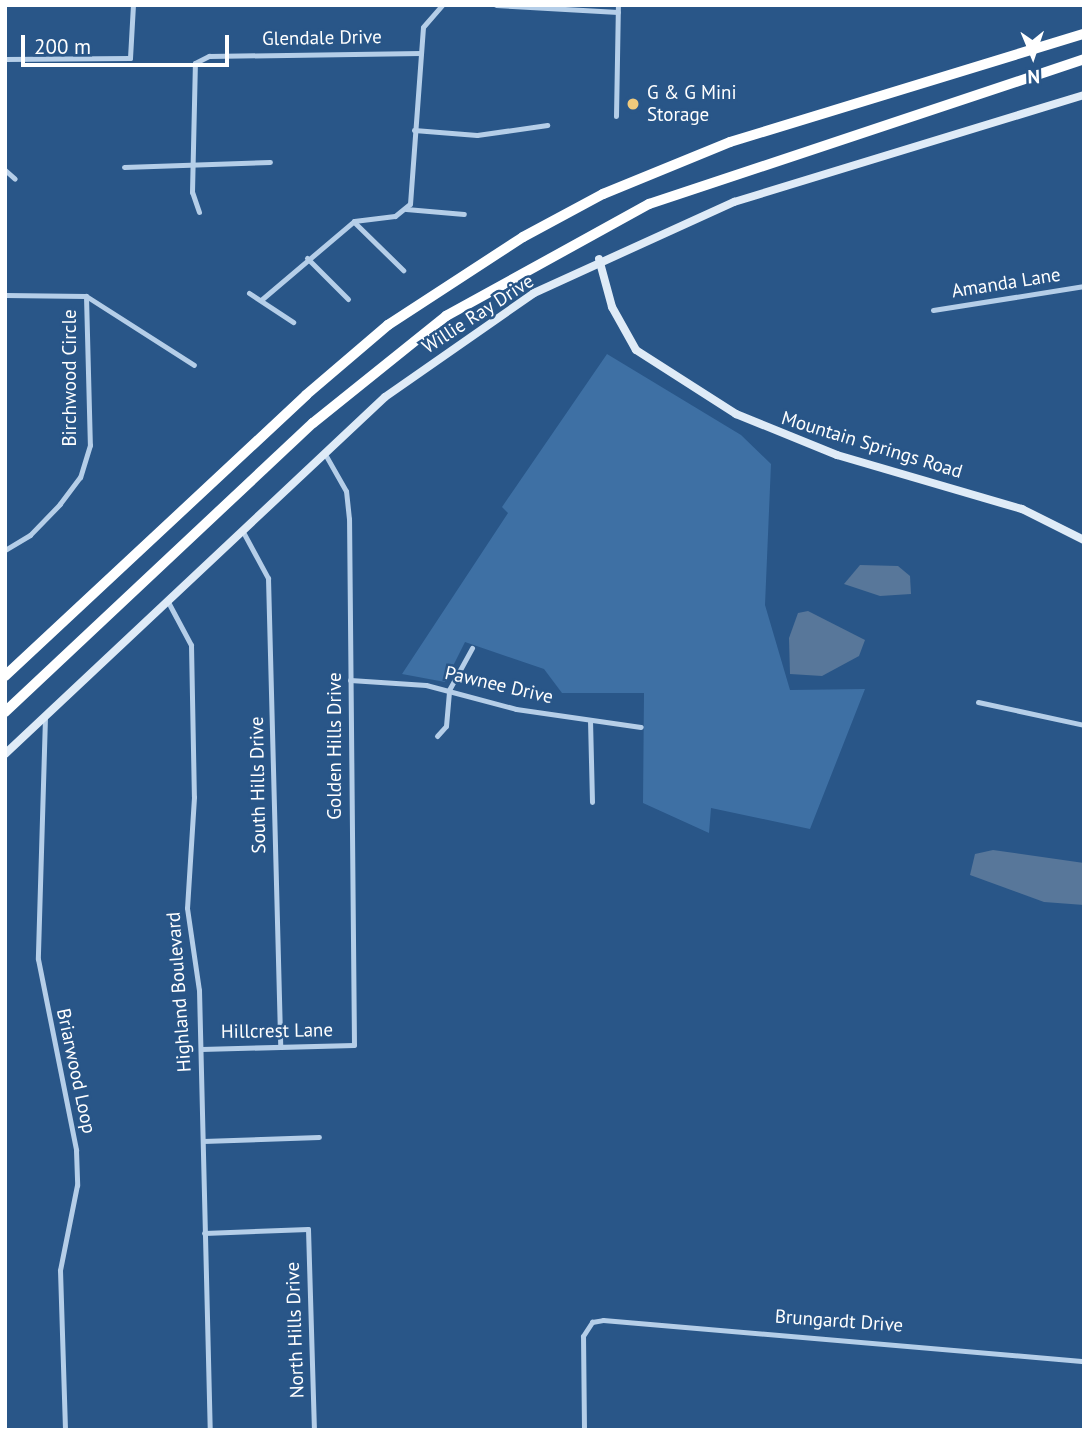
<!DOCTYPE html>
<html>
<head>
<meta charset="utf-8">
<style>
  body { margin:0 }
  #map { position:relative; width:1089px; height:1435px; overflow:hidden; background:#295688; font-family:"PT Sans",sans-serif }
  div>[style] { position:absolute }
  .green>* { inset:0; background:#3e70a4 }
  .water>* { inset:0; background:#58779a }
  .street>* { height:5px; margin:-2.5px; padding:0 2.5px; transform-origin:2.5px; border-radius:2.5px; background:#b5cee8 }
  .secondary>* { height:8px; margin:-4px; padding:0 4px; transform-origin:4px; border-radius:4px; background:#dfebf7 }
  .highway>* { height:10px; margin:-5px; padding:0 5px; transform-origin:5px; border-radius:5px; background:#fff }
  .dots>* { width:19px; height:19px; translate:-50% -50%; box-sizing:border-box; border:4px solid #295688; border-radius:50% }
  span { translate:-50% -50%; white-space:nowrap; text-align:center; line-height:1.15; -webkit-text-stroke:5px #295688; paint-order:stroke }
  .street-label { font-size:19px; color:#fff }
  .poi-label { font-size:19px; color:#fff }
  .left { translate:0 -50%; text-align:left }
  .frame { position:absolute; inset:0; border:7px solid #fff; pointer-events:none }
  .north { position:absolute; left:998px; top:21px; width:70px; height:70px; -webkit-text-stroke:5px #295688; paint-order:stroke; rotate:178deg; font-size:19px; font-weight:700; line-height:28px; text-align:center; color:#fff }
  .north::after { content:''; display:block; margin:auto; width:24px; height:32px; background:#fff; clip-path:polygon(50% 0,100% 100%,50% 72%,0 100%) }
  .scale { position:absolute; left:21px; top:35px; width:208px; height:32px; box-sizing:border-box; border:4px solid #fff; border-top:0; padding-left:9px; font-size:21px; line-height:24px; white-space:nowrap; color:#fff; -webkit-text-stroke:5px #295688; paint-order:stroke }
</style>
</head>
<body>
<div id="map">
  <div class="green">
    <i style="clip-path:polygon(607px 354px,741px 435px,771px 464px,765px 605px,790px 690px,865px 689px,810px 829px,711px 808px,709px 833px,643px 803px,644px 693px,562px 693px,544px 669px,465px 642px,445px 682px,402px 674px,508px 513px,502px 507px)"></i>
  </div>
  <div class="water">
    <i style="clip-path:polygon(860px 565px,898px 566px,910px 576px,911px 594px,880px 596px,844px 584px)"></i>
    <i style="clip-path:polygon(808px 611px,865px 640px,859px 656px,822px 676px,790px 674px,789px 638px,798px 613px)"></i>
    <i style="clip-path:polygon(993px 850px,1084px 863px,1084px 905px,1044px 902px,970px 875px,975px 854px)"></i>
  </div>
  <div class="street">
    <i style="left:496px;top:5px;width:122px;rotate:3.3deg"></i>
    <i style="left:5px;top:59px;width:125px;rotate:-0.5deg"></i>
    <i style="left:130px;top:58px;width:53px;rotate:-86.8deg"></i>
    <i style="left:616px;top:116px;width:111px;rotate:-89deg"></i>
    <i style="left:414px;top:130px;width:63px;rotate:4.5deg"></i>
    <i style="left:477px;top:135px;width:71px;rotate:-8.1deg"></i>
    <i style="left:124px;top:167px;width:146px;rotate:-2deg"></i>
    <i style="left:5px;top:170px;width:13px;rotate:42deg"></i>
    <i style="left:406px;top:209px;width:58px;rotate:4.9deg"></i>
    <i style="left:199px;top:212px;width:21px;rotate:-109deg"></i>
    <i style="left:192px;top:192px;width:129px;rotate:-88.7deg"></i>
    <i style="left:195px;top:63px;width:16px;rotate:-27deg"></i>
    <i style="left:209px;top:56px;width:212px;rotate:-0.8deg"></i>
    <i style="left:354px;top:222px;width:69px;rotate:44.4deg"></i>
    <i style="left:307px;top:258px;width:58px;rotate:45deg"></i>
    <i style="left:249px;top:293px;width:53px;rotate:33.4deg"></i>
    <i style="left:5px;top:295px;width:81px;rotate:0.7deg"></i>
    <i style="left:86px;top:296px;width:149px;rotate:88.5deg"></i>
    <i style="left:90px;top:445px;width:34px;rotate:107deg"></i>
    <i style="left:80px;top:477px;width:34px;rotate:127deg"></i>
    <i style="left:60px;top:504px;width:43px;rotate:134.1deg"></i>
    <i style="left:30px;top:535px;width:29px;rotate:149deg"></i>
    <i style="left:86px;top:296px;width:128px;rotate:32.6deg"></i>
    <i style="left:261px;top:300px;width:122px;rotate:-40.3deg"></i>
    <i style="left:354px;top:221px;width:41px;rotate:-7deg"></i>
    <i style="left:395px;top:216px;width:19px;rotate:-39deg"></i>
    <i style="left:410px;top:204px;width:177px;rotate:-85.8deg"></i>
    <i style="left:423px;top:27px;width:29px;rotate:-49deg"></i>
    <i style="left:933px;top:310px;width:153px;rotate:-9deg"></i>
    <i style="left:242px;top:530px;width:55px;rotate:61.6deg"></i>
    <i style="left:268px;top:578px;width:468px;rotate:88.5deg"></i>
    <i style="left:167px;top:600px;width:51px;rotate:61.9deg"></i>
    <i style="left:191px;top:645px;width:152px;rotate:88.9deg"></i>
    <i style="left:194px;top:797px;width:111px;rotate:93.6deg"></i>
    <i style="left:187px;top:908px;width:83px;rotate:81.7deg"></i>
    <i style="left:199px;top:990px;width:440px;rotate:88.6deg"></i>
    <i style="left:350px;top:680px;width:76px;rotate:3.8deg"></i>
    <i style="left:426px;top:685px;width:93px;rotate:14.9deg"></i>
    <i style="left:516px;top:709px;width:126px;rotate:8.2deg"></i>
    <i style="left:978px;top:702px;width:108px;rotate:12.2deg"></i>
    <i style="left:45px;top:717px;width:242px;rotate:91.7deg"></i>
    <i style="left:38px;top:959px;width:195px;rotate:78.7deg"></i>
    <i style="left:76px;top:1150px;width:35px;rotate:88deg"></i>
    <i style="left:77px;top:1185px;width:87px;rotate:101.3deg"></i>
    <i style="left:60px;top:1270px;width:160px;rotate:88.2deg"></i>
    <i style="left:590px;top:720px;width:82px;rotate:88.6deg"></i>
    <i style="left:437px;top:736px;width:13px;rotate:-48deg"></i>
    <i style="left:446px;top:726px;width:36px;rotate:-85deg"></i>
    <i style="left:449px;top:690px;width:48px;rotate:-61.3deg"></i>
    <i style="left:201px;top:1049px;width:153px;rotate:-1.5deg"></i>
    <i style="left:354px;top:1045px;width:526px;rotate:-90.54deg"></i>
    <i style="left:349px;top:519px;width:28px;rotate:-96deg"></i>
    <i style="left:346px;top:491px;width:43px;rotate:-119.6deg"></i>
    <i style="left:203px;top:1141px;width:116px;rotate:-2deg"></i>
    <i style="left:204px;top:1233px;width:104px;rotate:-2.2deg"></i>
    <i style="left:308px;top:1229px;width:201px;rotate:88.3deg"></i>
    <i style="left:584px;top:1430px;width:94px;rotate:-90.6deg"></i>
    <i style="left:583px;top:1336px;width:17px;rotate:-57deg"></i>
    <i style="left:592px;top:1322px;width:11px;rotate:-10deg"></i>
    <i style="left:603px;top:1320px;width:483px;rotate:4.9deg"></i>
  </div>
  <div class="secondary">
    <i style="left:599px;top:259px;width:50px;rotate:74.8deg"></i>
    <i style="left:612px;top:307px;width:49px;rotate:60.8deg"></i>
    <i style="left:636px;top:350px;width:119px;rotate:32.6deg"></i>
    <i style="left:736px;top:414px;width:109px;rotate:22.1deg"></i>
    <i style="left:837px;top:455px;width:193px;rotate:16.3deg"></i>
    <i style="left:1022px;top:509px;width:69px;rotate:26.6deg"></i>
    <i style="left:5px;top:754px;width:521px;rotate:-43.21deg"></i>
    <i style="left:385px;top:397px;width:182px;rotate:-34.9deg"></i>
    <i style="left:534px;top:293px;width:220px;rotate:-24.5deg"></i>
    <i style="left:734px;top:202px;width:366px;rotate:-17deg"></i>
  </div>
  <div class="highway">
    <i style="left:5px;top:676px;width:412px;rotate:-43deg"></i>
    <i style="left:306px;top:395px;width:108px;rotate:-40.5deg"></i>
    <i style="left:388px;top:325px;width:161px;rotate:-33.1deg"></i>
    <i style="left:523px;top:237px;width:91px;rotate:-28.3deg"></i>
    <i style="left:603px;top:194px;width:137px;rotate:-22.3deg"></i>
    <i style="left:730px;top:142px;width:370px;rotate:-17deg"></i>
    <i style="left:5px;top:712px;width:422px;rotate:-43.2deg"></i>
    <i style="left:313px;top:423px;width:171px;rotate:-38.8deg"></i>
    <i style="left:446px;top:316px;width:232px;rotate:-28.9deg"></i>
    <i style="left:649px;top:204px;width:459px;rotate:-18.4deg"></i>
  </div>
  <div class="dots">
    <i style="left:633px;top:104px;background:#f0ca7c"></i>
  </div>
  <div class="street-label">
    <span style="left:322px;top:38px;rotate:-1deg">Glendale Drive</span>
    <span style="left:1006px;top:283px;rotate:-9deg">Amanda Lane</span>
    <span style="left:478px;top:314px;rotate:-33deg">Willie Ray Drive</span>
    <span style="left:70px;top:378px;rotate:-90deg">Birchwood Circle</span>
    <span style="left:872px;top:445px;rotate:17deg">Mountain Springs Road</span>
    <span style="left:499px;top:685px;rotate:13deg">Pawnee Drive</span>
    <span style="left:335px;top:746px;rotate:-90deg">Golden Hills Drive</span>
    <span style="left:258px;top:785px;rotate:-91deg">South Hills Drive</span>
    <span style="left:179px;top:992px;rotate:-94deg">Highland Boulevard</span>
    <span style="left:277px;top:1031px;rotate:-1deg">Hillcrest Lane</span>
    <span style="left:76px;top:1071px;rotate:78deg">Briarwood Loop</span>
    <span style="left:839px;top:1321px;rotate:4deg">Brungardt Drive</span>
    <span style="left:295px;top:1330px;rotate:-92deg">North Hills Drive</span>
  </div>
  <div class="poi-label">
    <span class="left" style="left:647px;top:104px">G &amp; G Mini<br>Storage</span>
  </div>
  <div class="frame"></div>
  <div class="north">N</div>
  <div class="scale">200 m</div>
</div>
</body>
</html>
